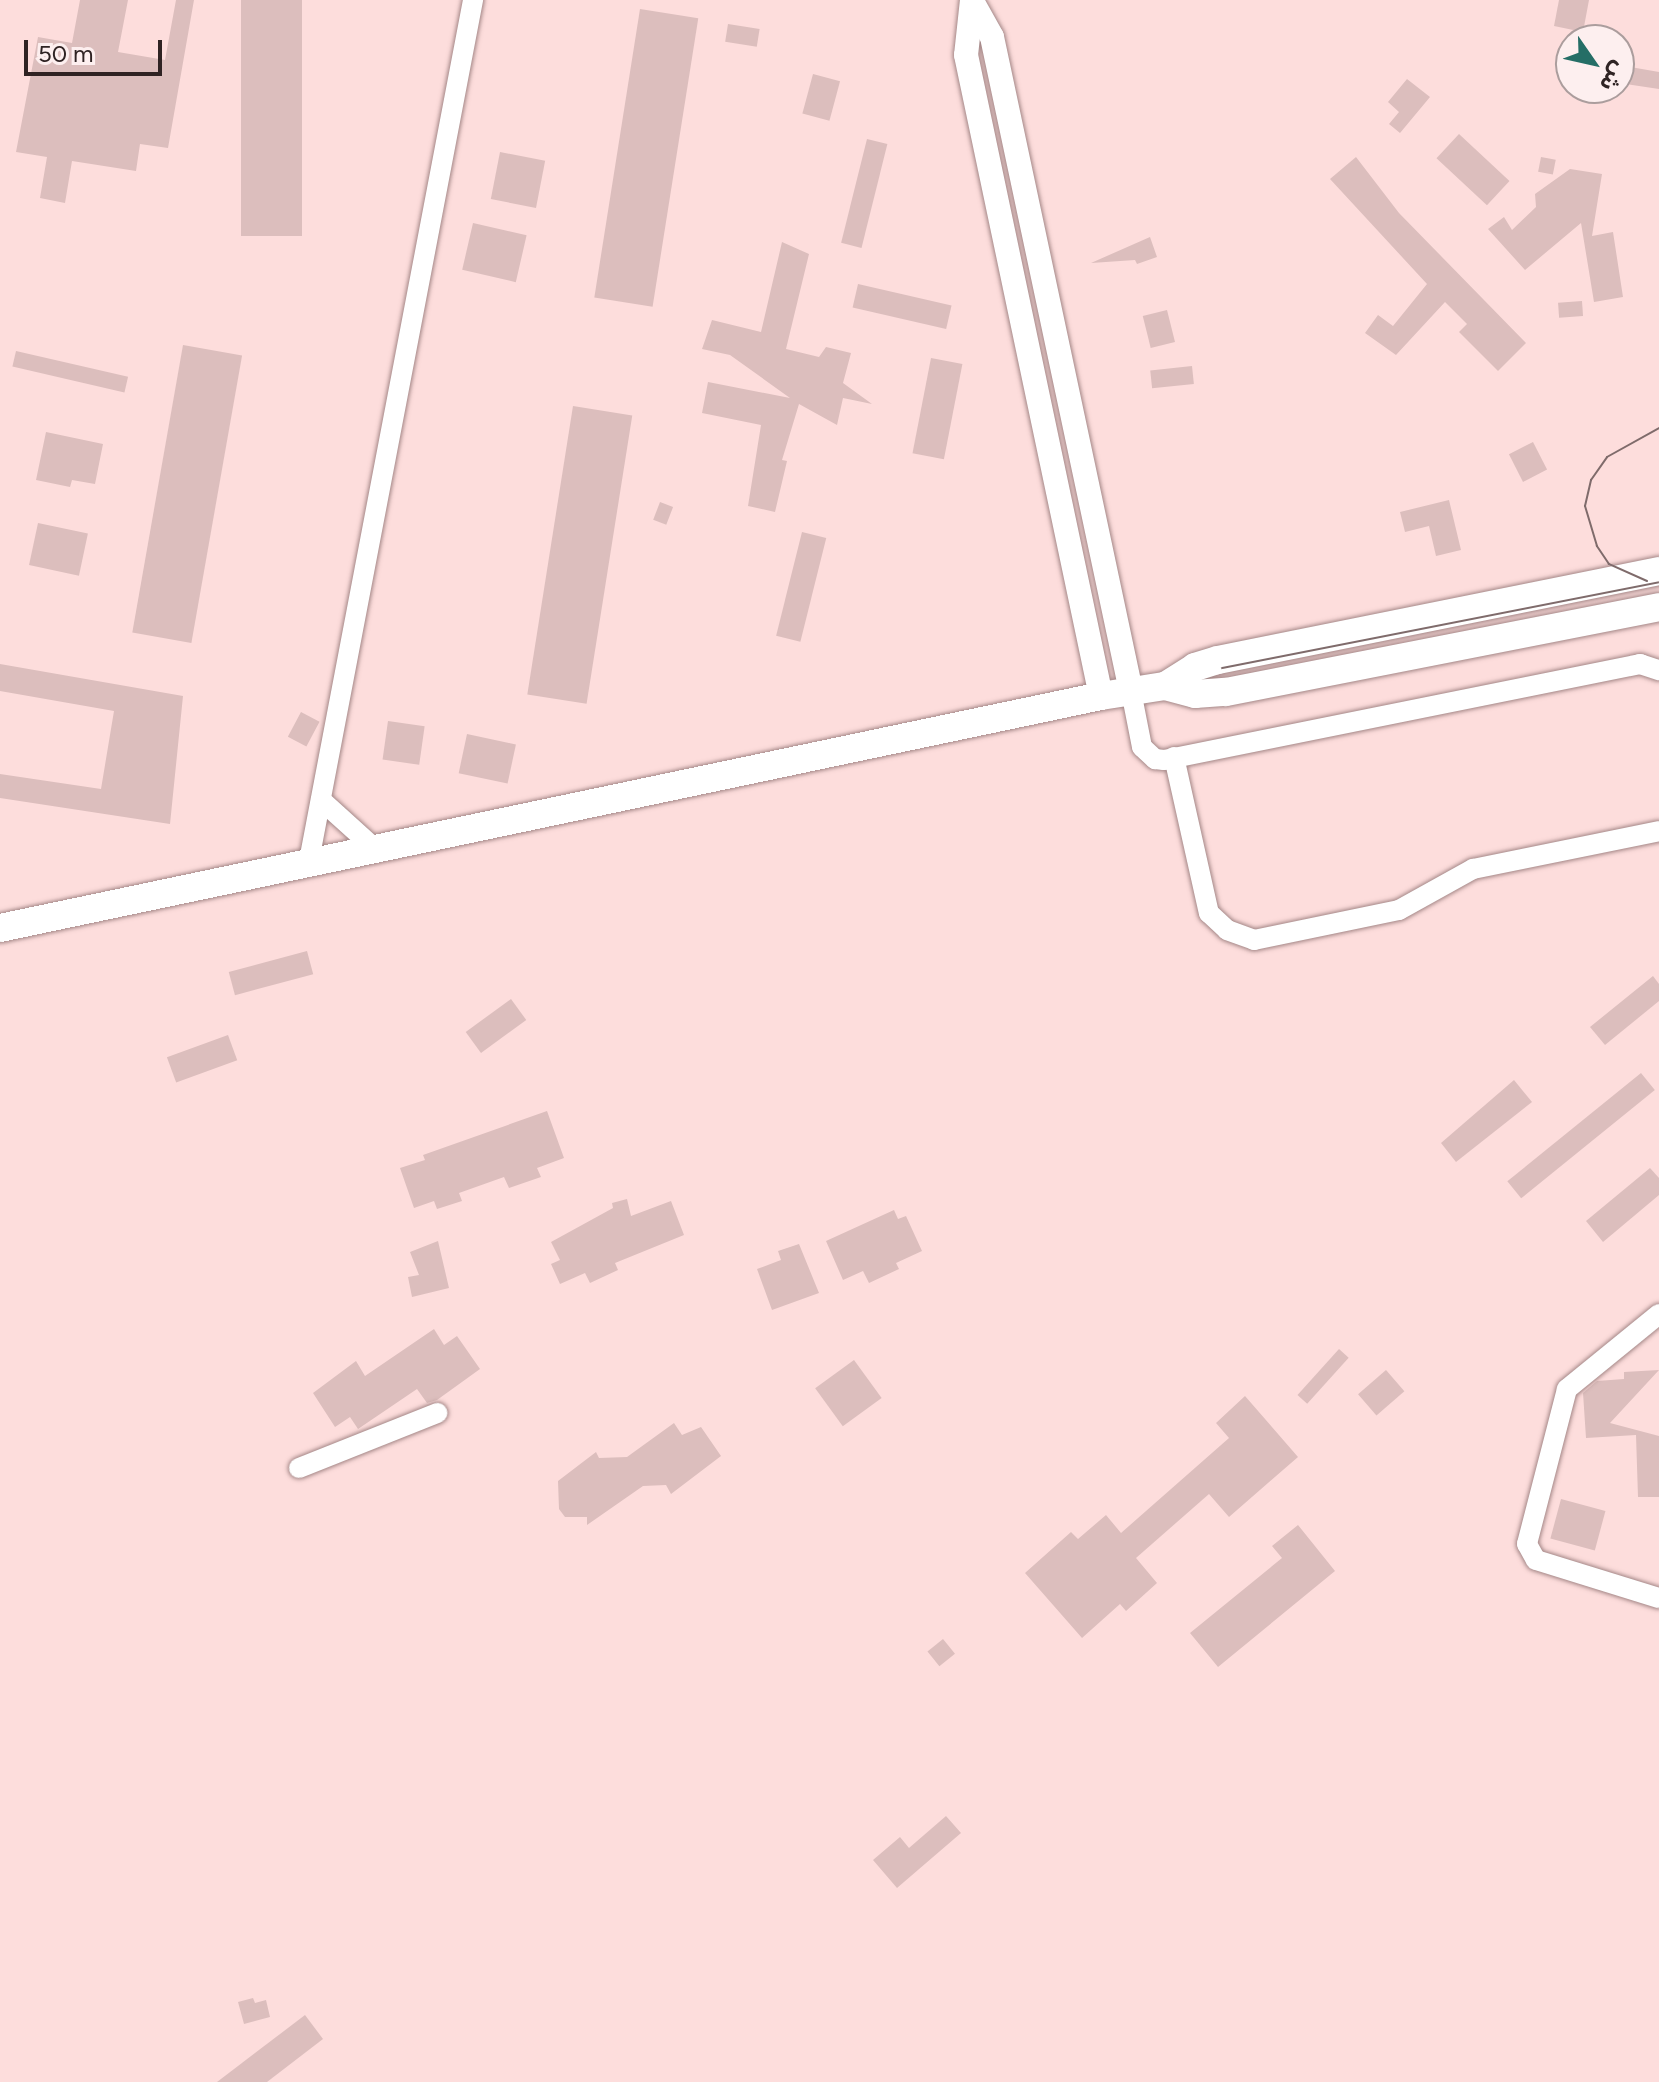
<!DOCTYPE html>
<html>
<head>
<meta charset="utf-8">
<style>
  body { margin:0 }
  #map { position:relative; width:1659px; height:2082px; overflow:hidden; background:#fddddc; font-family:Figtree,"Noto Sans Arabic",sans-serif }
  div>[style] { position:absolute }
  .building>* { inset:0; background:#dcbebd; transform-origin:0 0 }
  .roads { filter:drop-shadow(0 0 2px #a48787) drop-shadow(0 0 2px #a48787) }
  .minor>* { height:20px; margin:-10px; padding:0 10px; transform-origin:10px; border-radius:10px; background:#fff }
  .tertiary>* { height:24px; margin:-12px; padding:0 12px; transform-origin:12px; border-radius:12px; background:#fff }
  .secondary>* { height:28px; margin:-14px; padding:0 14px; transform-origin:14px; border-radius:14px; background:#fff }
  .tram>* { height:2px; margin:-1px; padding:0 1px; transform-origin:1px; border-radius:1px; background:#7f6b6b }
  span { translate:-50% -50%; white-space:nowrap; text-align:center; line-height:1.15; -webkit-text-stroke:8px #fdefef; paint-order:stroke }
  .north { position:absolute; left:1555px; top:24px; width:80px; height:80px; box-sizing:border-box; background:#fdefef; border:2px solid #ab9d9d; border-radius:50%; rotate:124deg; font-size:22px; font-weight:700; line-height:32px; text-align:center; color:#2f2323 }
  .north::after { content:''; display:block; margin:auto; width:28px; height:36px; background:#256e66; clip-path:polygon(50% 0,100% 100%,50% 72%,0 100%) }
  .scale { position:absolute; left:24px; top:40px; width:138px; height:36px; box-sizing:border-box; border:4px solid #2f2323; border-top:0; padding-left:10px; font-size:24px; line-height:28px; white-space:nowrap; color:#2f2323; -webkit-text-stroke:6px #fdefef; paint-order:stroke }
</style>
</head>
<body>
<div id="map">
  <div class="building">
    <i style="clip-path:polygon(80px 0,128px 0,118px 52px,165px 60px,176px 0,194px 0,168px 148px,140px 144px,136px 171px,72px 161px,65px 203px,40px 198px,47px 157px,16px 152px,38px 37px,72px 43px)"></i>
    <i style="left:241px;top:0;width:61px;height:236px"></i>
    <i style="clip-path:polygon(1559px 0,1589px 0,1583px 32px,1554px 26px)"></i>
    <i style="left:640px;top:9px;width:59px;height:292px;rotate:9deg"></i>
    <i style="left:728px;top:24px;width:32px;height:18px;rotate:9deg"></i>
    <i style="clip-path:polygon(1619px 65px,1659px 72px,1659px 89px,1619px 83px)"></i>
    <i style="left:813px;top:74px;width:28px;height:41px;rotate:15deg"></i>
    <i style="clip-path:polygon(1407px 79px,1430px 97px,1400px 133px,1389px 124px,1399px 112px,1388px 102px)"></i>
    <i style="left:1459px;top:134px;width:69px;height:33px;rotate:43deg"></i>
    <i style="left:867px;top:139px;width:21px;height:107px;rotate:14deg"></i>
    <i style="left:500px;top:152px;width:46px;height:48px;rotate:11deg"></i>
    <i style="clip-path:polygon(1356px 157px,1399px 213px,1526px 343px,1498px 371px,1459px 332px,1467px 324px,1445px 302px,1396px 355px,1365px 333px,1378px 315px,1393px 326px,1427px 284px,1330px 179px)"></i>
    <i style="left:1541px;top:157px;width:15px;height:15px;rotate:11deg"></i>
    <i style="clip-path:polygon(1570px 169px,1602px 174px,1592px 236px,1613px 232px,1623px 297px,1594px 302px,1581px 223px,1525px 270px,1488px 229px,1504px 217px,1512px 230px,1536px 207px,1535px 194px)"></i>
    <i style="left:473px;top:223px;width:55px;height:48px;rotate:13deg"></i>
    <i style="clip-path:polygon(1150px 237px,1157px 257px,1137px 264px,1135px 260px,1091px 263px)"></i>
    <i style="clip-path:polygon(782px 242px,809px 254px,786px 349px,819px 357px,826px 347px,851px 353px,843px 383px,872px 404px,843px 398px,837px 425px,799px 404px,782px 460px,787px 461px,775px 512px,748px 506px,761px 425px,702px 413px,708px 382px,790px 398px,730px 355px,702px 349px,712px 320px,761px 332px)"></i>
    <i style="left:858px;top:284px;width:96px;height:24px;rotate:13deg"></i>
    <i style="left:1582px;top:301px;width:15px;height:24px;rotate:86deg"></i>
    <i style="left:1167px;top:310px;width:33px;height:25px;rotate:76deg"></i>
    <i style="left:183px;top:345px;width:60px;height:292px;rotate:10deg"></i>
    <i style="left:16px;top:351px;width:115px;height:16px;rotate:13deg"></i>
    <i style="left:931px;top:358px;width:32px;height:97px;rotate:11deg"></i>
    <i style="left:1192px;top:366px;width:18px;height:42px;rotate:84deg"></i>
    <i style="left:573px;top:406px;width:60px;height:292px;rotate:9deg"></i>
    <i style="clip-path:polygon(46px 432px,103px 444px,95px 484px,72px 480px,70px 487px,36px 480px)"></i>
    <i style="left:1533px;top:442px;width:31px;height:27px;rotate:63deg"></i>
    <i style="clip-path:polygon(1449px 500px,1461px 550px,1436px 556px,1429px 526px,1405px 532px,1400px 512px)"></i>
    <i style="left:660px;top:502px;width:14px;height:19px;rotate:21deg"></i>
    <i style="left:38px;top:523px;width:51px;height:43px;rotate:12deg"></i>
    <i style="left:802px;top:532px;width:25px;height:107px;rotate:14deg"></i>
    <i style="clip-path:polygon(0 664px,183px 696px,170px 824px,0 798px,0 774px,101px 789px,114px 711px,0 691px)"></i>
    <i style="left:301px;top:712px;width:21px;height:28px;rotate:28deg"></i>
    <i style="left:388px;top:721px;width:37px;height:39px;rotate:8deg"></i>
    <i style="left:467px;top:734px;width:50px;height:40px;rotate:12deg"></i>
    <i style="left:307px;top:951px;width:24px;height:81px;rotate:75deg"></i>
    <i style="clip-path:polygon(1653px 976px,1659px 984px,1659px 1001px,1605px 1045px,1590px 1027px)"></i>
    <i style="left:511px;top:999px;width:26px;height:56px;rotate:54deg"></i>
    <i style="left:228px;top:1035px;width:27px;height:65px;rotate:70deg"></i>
    <i style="left:1641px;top:1073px;width:22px;height:172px;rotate:51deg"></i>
    <i style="clip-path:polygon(1514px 1080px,1532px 1102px,1456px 1162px,1441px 1143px)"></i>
    <i style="clip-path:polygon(547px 1111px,564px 1158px,537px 1168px,541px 1177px,509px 1188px,504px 1177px,459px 1193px,462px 1201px,437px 1209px,434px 1201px,414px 1208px,400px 1168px,425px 1160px,423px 1155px)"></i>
    <i style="clip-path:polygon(1650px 1168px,1659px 1178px,1659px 1195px,1603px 1242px,1586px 1221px)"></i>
    <i style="clip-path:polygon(627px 1199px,631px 1216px,671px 1201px,684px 1235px,615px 1263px,618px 1270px,590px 1283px,585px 1273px,560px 1284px,551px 1264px,560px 1260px,551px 1242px,613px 1208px,612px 1203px)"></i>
    <i style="clip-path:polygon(894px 1210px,898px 1219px,906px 1216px,922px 1251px,896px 1263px,899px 1269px,869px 1283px,863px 1271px,843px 1280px,826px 1241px)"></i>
    <i style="clip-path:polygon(438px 1241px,449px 1288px,412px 1297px,408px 1277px,419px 1275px,410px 1252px)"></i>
    <i style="clip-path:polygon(799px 1244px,819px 1293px,772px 1310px,757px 1269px,781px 1260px,778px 1251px)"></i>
    <i style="clip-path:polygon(434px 1329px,444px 1345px,457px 1336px,480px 1369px,437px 1400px,427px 1403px,417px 1389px,358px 1429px,350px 1417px,335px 1427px,313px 1393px,356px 1361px,365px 1376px)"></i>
    <i style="left:1339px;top:1349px;width:13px;height:62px;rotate:42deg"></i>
    <i style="left:854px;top:1360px;width:47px;height:48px;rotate:54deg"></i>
    <i style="left:1386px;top:1370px;width:28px;height:37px;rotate:49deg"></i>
    <i style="clip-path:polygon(1659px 1370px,1610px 1423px,1659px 1436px,1659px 1497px,1638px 1497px,1636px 1435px,1586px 1438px,1583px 1393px,1597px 1381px,1624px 1379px,1624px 1372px)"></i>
    <i style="clip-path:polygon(1245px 1396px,1298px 1457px,1229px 1517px,1209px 1494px,1136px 1558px,1157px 1583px,1126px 1611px,1120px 1604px,1082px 1638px,1025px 1573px,1071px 1532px,1078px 1539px,1106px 1515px,1121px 1533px,1229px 1438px,1216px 1423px)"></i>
    <i style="clip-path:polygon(674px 1423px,682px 1435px,701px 1427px,721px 1456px,671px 1494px,666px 1485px,643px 1486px,587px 1525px,587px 1517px,565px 1517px,559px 1509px,558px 1481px,596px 1452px,599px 1458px,627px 1457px)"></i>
    <i style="left:1561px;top:1499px;width:46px;height:41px;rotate:15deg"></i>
    <i style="clip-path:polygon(1298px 1525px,1335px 1571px,1218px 1667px,1190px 1633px,1282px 1558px,1272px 1546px)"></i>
    <i style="left:943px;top:1639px;width:19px;height:20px;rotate:51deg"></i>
    <i style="clip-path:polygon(946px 1816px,961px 1833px,897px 1888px,873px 1860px,900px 1837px,909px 1848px)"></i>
    <i style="clip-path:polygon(253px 1998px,255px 2003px,266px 2000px,270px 2017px,244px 2024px,238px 2002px)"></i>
    <i style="clip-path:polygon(305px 2015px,323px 2039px,267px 2082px,217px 2082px)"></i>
  </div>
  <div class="roads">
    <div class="minor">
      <i style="left:1131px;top:691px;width:57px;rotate:78.9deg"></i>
      <i style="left:1142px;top:747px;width:18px;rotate:43deg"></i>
      <i style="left:1155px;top:759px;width:9px;rotate:6deg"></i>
      <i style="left:1164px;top:760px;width:486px;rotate:-11.4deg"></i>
      <i style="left:1640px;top:664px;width:20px;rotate:18deg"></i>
      <i style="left:1174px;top:757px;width:160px;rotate:77.4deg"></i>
      <i style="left:1209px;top:913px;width:25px;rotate:43deg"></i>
      <i style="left:1227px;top:930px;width:29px;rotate:20deg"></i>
      <i style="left:1254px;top:940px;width:148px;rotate:-11.7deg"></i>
      <i style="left:1399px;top:910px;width:85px;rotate:-29deg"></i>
      <i style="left:1473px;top:869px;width:190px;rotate:-11.5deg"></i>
      <i style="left:321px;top:800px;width:70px;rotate:42.1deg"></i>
      <i style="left:308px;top:866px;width:882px;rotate:-79.21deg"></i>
      <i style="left:1659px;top:1314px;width:119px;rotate:140.8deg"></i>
      <i style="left:1567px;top:1389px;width:160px;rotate:104.5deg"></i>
      <i style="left:1527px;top:1544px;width:18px;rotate:61deg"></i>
      <i style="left:1536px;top:1560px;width:129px;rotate:17.2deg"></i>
      <i style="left:299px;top:1468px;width:149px;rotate:-21.7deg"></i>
    </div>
    <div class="tertiary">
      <i style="left:972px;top:0;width:55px;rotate:96.2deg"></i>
      <i style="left:966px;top:55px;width:655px;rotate:78.11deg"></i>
      <i style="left:972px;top:1px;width:41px;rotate:60.9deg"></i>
      <i style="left:992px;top:37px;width:669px;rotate:78deg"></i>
    </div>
    <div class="secondary">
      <i style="left:1165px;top:686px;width:36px;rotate:-32deg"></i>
      <i style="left:1195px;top:667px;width:24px;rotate:-17deg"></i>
      <i style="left:1218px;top:660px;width:450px;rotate:-11.4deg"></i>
      <i style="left:0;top:928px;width:1125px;rotate:-11.9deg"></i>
      <i style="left:1101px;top:696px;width:65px;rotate:-8.9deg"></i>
      <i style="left:1165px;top:686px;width:31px;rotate:15deg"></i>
      <i style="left:1195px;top:694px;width:31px;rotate:-4deg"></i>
      <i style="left:1226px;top:692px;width:441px;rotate:-11.1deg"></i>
    </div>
  </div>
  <div class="tram">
    <i style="left:1647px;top:581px;width:42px;rotate:-155.9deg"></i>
    <i style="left:1609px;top:564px;width:22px;rotate:-124deg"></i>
    <i style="left:1597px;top:546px;width:42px;rotate:-106.7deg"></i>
    <i style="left:1585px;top:506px;width:27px;rotate:-77deg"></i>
    <i style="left:1591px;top:480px;width:28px;rotate:-55deg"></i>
    <i style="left:1607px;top:457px;width:60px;rotate:-29.1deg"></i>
    <i style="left:1222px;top:668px;width:445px;rotate:-11.1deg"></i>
  </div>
  <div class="north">ش</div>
  <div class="scale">50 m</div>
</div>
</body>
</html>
